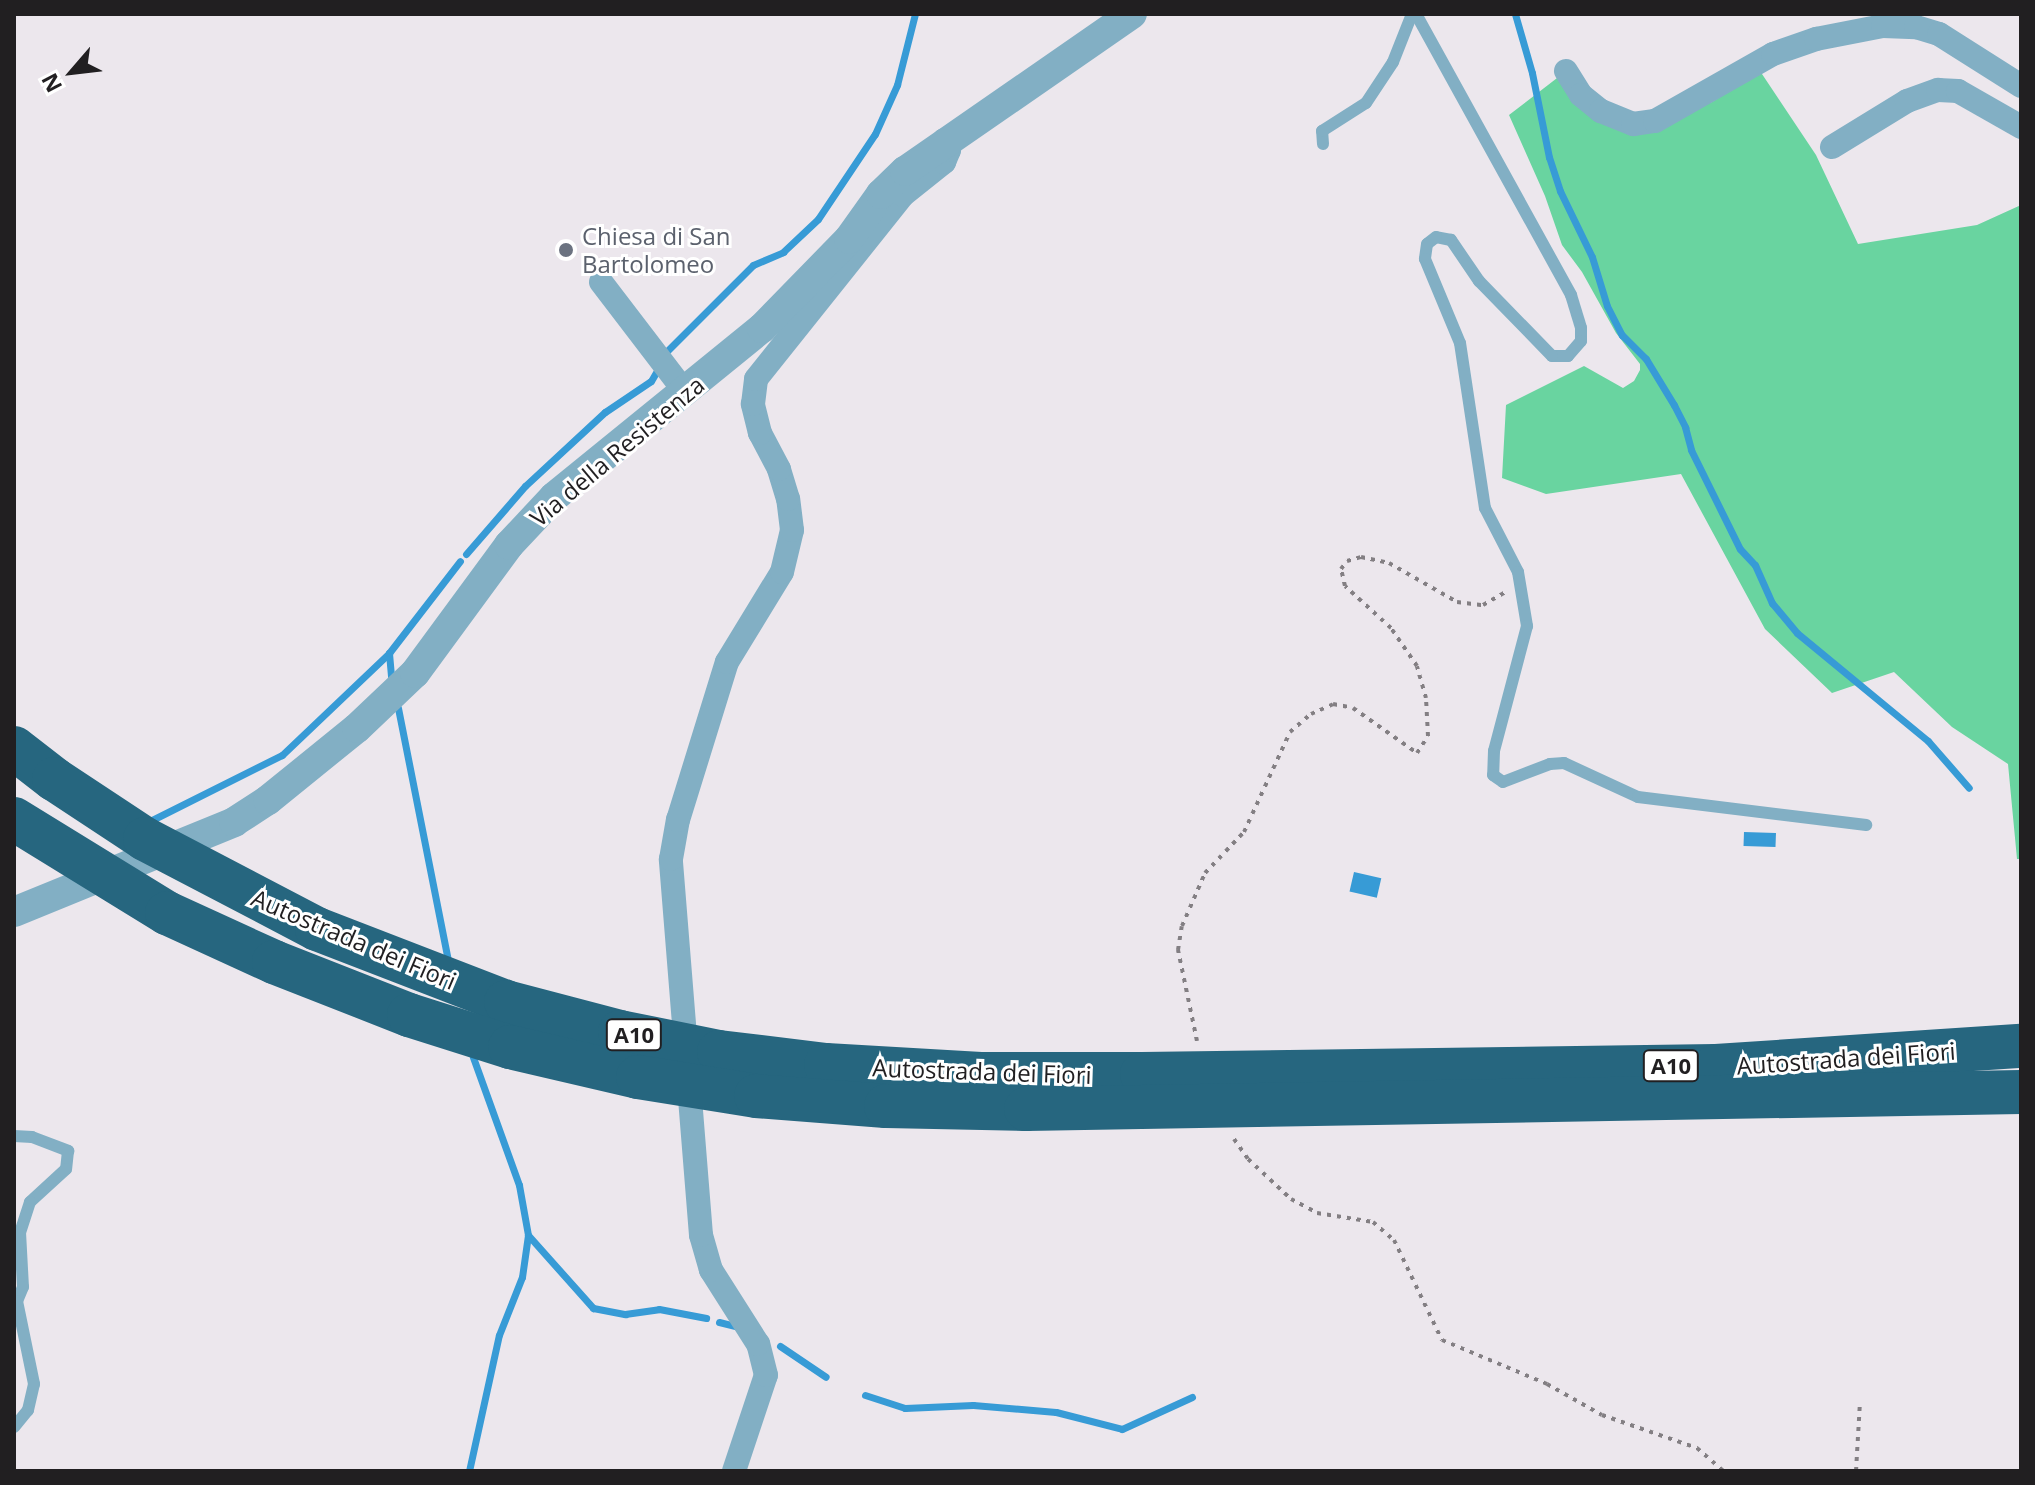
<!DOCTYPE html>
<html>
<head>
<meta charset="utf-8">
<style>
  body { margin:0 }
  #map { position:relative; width:2035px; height:1485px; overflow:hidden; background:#ece7ed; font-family:"Open Sans",sans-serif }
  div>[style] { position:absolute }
  .forest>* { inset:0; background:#69d4a0 }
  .water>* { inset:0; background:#379bd6; transform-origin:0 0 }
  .stream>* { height:7px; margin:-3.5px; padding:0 3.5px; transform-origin:3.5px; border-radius:3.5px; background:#379bd6 }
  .path>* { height:4px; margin-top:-2px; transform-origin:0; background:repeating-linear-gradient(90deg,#837f83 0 4px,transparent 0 10px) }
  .service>* { height:12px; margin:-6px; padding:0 6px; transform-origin:6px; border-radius:6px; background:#82afc4 }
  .minor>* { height:24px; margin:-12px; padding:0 12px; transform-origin:12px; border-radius:12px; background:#82afc4 }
  .tertiary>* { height:30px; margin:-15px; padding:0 15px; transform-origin:15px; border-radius:15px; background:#82afc4 }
  .motorway>* { height:44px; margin:-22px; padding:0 22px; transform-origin:22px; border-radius:22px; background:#26667f }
  .dots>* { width:22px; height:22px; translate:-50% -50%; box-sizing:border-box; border:4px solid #fff; border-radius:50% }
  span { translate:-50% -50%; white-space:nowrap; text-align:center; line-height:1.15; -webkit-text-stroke:6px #fff; paint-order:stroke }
  .shield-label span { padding:2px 6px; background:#fff; border:2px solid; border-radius:6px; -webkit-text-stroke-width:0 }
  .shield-label { font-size:22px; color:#211f21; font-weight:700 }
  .worship-label { font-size:24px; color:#5b616d }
  .left { translate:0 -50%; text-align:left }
  .street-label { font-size:24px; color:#211f21 }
  .frame { position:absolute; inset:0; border:16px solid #211f21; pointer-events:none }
  .north { position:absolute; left:32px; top:32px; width:80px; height:80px; -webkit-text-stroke:6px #fff; paint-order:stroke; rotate:242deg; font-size:22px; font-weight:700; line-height:32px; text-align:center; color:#211f21 }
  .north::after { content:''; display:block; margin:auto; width:28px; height:36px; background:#211f21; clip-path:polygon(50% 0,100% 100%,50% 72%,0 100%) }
</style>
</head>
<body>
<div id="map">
  <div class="forest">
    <i style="clip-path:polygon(1760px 71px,1816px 155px,1858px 244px,1977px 225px,2021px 205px,2021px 859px,2017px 859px,2008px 764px,1952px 727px,1894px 672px,1832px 693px,1765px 629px,1681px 474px,1546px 494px,1502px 478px,1506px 405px,1584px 366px,1623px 388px,1634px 381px,1640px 370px,1640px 364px,1616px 333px,1582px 272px,1562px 245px,1545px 196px,1509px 115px,1561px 75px,1615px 117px,1688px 110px,1712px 102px)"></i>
  </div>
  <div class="water">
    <i style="left:1744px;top:832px;width:32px;height:14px;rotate:2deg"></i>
    <i style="left:1354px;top:872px;width:28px;height:20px;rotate:13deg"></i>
  </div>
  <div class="stream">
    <i style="left:1515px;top:14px;width:61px;rotate:73.9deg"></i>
    <i style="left:1532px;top:73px;width:86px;rotate:78.6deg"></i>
    <i style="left:1549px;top:157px;width:36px;rotate:72deg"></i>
    <i style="left:1560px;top:191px;width:73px;rotate:64.1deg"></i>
    <i style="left:1592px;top:257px;width:51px;rotate:73deg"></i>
    <i style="left:1607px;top:306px;width:33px;rotate:63deg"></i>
    <i style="left:1622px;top:335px;width:34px;rotate:45deg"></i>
    <i style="left:1646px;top:359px;width:54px;rotate:58.7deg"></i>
    <i style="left:1674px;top:405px;width:25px;rotate:63deg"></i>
    <i style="left:1685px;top:427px;width:24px;rotate:75deg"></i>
    <i style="left:1691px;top:450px;width:110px;rotate:63.7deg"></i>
    <i style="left:1740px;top:549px;width:22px;rotate:47deg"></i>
    <i style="left:1755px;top:565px;width:42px;rotate:65.9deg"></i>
    <i style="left:1772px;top:603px;width:39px;rotate:50deg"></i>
    <i style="left:1797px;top:633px;width:170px;rotate:39.5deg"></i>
    <i style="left:1928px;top:741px;width:62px;rotate:48.9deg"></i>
    <i style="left:663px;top:355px;width:127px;rotate:-45deg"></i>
    <i style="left:753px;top:265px;width:33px;rotate:-23deg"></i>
    <i style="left:783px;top:252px;width:48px;rotate:-43.3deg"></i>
    <i style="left:818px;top:219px;width:102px;rotate:-56.2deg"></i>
    <i style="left:875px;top:134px;width:54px;rotate:-65.8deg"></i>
    <i style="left:897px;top:85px;width:73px;rotate:-75.8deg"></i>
    <i style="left:466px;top:554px;width:90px;rotate:-49.1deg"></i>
    <i style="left:525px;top:486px;width:109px;rotate:-42.8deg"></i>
    <i style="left:605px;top:412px;width:55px;rotate:-34deg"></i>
    <i style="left:651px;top:381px;width:16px;rotate:-60deg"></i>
    <i style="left:389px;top:653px;width:32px;rotate:85deg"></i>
    <i style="left:398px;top:708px;width:262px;rotate:78.8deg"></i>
    <i style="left:148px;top:822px;width:150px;rotate:-26.6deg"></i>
    <i style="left:282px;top:755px;width:148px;rotate:-43.6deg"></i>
    <i style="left:389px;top:653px;width:116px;rotate:-52.3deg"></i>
    <i style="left:528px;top:1235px;width:98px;rotate:48.3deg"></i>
    <i style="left:593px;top:1308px;width:33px;rotate:11deg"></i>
    <i style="left:625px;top:1314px;width:34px;rotate:-8deg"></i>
    <i style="left:659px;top:1309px;width:48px;rotate:10.8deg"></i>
    <i style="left:719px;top:1322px;width:21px;rotate:14deg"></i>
    <i style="left:780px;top:1346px;width:55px;rotate:34deg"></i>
    <i style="left:865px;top:1395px;width:42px;rotate:18deg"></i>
    <i style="left:905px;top:1408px;width:68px;rotate:-2.5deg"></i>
    <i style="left:973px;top:1405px;width:83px;rotate:4.8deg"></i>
    <i style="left:1056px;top:1412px;width:68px;rotate:14.4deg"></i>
    <i style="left:1122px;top:1429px;width:77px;rotate:-24.6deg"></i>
    <i style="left:469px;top:1471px;width:139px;rotate:-77.6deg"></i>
    <i style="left:499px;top:1335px;width:62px;rotate:-68.4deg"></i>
    <i style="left:522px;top:1277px;width:42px;rotate:-81.9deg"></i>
    <i style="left:528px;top:1235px;width:51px;rotate:-100.2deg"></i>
    <i style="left:519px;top:1185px;width:136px;rotate:-109.8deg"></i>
  </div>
  <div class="path">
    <i style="left:1197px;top:1041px;width:93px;rotate:-101.8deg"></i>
    <i style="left:1178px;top:950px;width:24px;rotate:-81deg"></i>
    <i style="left:1182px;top:926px;width:58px;rotate:-66.5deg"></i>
    <i style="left:1205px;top:873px;width:57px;rotate:-46.4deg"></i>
    <i style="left:1244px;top:832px;width:110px;rotate:-65.3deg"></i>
    <i style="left:1290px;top:732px;width:28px;rotate:-41deg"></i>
    <i style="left:1311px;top:714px;width:24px;rotate:-24deg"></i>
    <i style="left:1333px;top:704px;width:20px;rotate:11deg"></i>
    <i style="left:1353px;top:708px;width:78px;rotate:35.1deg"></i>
    <i style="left:1417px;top:753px;width:20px;rotate:-57deg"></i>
    <i style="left:1428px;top:736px;width:38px;rotate:-93deg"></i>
    <i style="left:1426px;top:698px;width:33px;rotate:-106deg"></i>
    <i style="left:1417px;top:666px;width:46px;rotate:-124.4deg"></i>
    <i style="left:1391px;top:628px;width:62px;rotate:-137.6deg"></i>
    <i style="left:1345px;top:586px;width:17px;rotate:-103deg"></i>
    <i style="left:1341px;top:569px;width:10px;rotate:-53deg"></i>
    <i style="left:1347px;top:561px;width:15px;rotate:-16deg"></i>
    <i style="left:1361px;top:557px;width:29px;rotate:12deg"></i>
    <i style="left:1389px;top:563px;width:78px;rotate:29.8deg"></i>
    <i style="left:1457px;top:602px;width:26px;rotate:7deg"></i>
    <i style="left:1483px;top:605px;width:28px;rotate:-30deg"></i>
    <i style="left:1234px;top:1139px;width:24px;rotate:55deg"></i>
    <i style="left:1248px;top:1159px;width:59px;rotate:42.9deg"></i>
    <i style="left:1291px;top:1199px;width:30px;rotate:28deg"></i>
    <i style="left:1317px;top:1213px;width:57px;rotate:9.1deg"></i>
    <i style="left:1373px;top:1222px;width:28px;rotate:41deg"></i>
    <i style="left:1394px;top:1240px;width:111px;rotate:64.4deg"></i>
    <i style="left:1442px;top:1340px;width:114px;rotate:22.7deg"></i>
    <i style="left:1547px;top:1384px;width:63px;rotate:29.4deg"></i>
    <i style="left:1602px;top:1415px;width:101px;rotate:19.2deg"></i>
    <i style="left:1697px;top:1448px;width:35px;rotate:41deg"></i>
    <i style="left:1856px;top:1471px;width:70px;rotate:-86.7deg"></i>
  </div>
  <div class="service">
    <i style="left:1416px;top:14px;width:321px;rotate:61.1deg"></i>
    <i style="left:1571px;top:295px;width:34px;rotate:73deg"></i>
    <i style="left:1581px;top:328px;width:13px;rotate:90deg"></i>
    <i style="left:1581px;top:341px;width:20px;rotate:131deg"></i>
    <i style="left:1568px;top:356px;width:16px;rotate:180deg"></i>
    <i style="left:1552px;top:356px;width:105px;rotate:-134.2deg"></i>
    <i style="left:1479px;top:281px;width:50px;rotate:-124.3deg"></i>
    <i style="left:1451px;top:240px;width:15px;rotate:-169deg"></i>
    <i style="left:1436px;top:237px;width:11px;rotate:142deg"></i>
    <i style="left:1427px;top:244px;width:15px;rotate:98deg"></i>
    <i style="left:1425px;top:259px;width:91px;rotate:67.4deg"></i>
    <i style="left:1460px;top:343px;width:167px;rotate:81.4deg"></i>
    <i style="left:1485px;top:508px;width:72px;rotate:62.7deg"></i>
    <i style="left:1518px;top:572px;width:55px;rotate:80.5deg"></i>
    <i style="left:1527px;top:626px;width:129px;rotate:104.8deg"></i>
    <i style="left:1494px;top:751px;width:24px;rotate:92deg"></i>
    <i style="left:1493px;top:775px;width:12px;rotate:35deg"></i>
    <i style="left:1503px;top:782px;width:50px;rotate:-21deg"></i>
    <i style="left:1550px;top:764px;width:14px;rotate:-4deg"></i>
    <i style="left:1564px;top:763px;width:81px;rotate:24.7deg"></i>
    <i style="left:1638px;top:797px;width:230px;rotate:7deg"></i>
    <i style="left:1323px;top:144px;width:13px;rotate:-94deg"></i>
    <i style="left:1322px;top:131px;width:52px;rotate:-32.5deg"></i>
    <i style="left:1366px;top:103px;width:49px;rotate:-56.6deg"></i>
    <i style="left:1393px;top:62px;width:52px;rotate:-68.4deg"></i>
    <i style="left:14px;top:1136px;width:18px;rotate:3deg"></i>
    <i style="left:32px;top:1137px;width:39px;rotate:21deg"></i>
    <i style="left:68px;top:1151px;width:18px;rotate:96deg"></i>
    <i style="left:66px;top:1169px;width:49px;rotate:137.5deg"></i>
    <i style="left:30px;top:1202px;width:32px;rotate:108deg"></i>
    <i style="left:20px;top:1232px;width:55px;rotate:86.9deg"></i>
    <i style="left:23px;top:1287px;width:15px;rotate:113deg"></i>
    <i style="left:17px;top:1301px;width:85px;rotate:78.4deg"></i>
    <i style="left:34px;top:1384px;width:27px;rotate:103deg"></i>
    <i style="left:28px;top:1410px;width:22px;rotate:129deg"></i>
  </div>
  <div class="minor">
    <i style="left:1566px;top:71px;width:28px;rotate:58deg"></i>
    <i style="left:1581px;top:95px;width:26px;rotate:39deg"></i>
    <i style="left:1601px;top:111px;width:35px;rotate:22deg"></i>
    <i style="left:1633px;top:124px;width:22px;rotate:-8deg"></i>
    <i style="left:1655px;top:121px;width:136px;rotate:-29.6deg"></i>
    <i style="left:1773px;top:54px;width:46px;rotate:-19.2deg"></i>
    <i style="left:1816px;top:39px;width:68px;rotate:-11deg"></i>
    <i style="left:1883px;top:26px;width:33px;rotate:2deg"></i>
    <i style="left:1916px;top:27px;width:24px;rotate:17deg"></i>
    <i style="left:1939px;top:34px;width:97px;rotate:32.4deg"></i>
    <i style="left:1832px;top:147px;width:88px;rotate:-31.5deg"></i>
    <i style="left:1907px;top:101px;width:33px;rotate:-20deg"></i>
    <i style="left:1938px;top:90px;width:20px;rotate:3deg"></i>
    <i style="left:1958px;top:91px;width:73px;rotate:29.7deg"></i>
    <i style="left:601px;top:282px;width:140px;rotate:52.6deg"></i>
    <i style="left:734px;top:1471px;width:101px;rotate:-71.6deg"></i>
    <i style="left:766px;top:1375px;width:32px;rotate:-104deg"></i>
    <i style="left:758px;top:1344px;width:88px;rotate:-122.4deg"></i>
    <i style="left:711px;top:1270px;width:36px;rotate:-106deg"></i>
    <i style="left:701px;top:1235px;width:377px;rotate:-94.6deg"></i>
    <i style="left:671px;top:859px;width:40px;rotate:-80deg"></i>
    <i style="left:678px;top:820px;width:165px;rotate:-72.8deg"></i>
    <i style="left:727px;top:662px;width:105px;rotate:-58.6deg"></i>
    <i style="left:782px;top:572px;width:43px;rotate:-76.6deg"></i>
    <i style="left:792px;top:530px;width:31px;rotate:-97deg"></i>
    <i style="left:788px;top:499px;width:31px;rotate:-107deg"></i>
    <i style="left:779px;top:469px;width:41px;rotate:-117.8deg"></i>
    <i style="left:760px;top:433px;width:30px;rotate:-104deg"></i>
    <i style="left:753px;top:404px;width:25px;rotate:-83deg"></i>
    <i style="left:756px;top:379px;width:236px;rotate:-51.4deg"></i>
    <i style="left:903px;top:195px;width:53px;rotate:-38.8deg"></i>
    <i style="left:944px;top:162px;width:13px;rotate:-67deg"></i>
    <i style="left:949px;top:150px;width:11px;rotate:-117deg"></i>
  </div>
  <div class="tertiary">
    <i style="left:14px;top:912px;width:238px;rotate:-22.2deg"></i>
    <i style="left:234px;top:822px;width:40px;rotate:-32.9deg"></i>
    <i style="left:268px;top:800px;width:114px;rotate:-39deg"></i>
    <i style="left:357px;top:728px;width:80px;rotate:-43.5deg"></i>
    <i style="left:415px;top:673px;width:159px;rotate:-53.7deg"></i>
    <i style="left:509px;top:545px;width:66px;rotate:-46.8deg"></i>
    <i style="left:554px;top:497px;width:268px;rotate:-39.1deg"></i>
    <i style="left:762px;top:328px;width:124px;rotate:-45.7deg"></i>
    <i style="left:849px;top:239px;width:55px;rotate:-54.6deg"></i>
    <i style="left:881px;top:194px;width:33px;rotate:-44deg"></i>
    <i style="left:905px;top:171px;width:276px;rotate:-34.7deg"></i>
  </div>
  <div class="motorway">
    <i style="left:14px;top:748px;width:51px;rotate:37.8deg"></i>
    <i style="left:54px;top:779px;width:109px;rotate:33.4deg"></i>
    <i style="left:145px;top:839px;width:194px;rotate:27.6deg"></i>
    <i style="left:317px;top:929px;width:203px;rotate:21.1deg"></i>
    <i style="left:506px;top:1002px;width:118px;rotate:14.7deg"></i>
    <i style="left:620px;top:1032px;width:101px;rotate:11.4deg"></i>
    <i style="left:719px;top:1052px;width:108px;rotate:6.9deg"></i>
    <i style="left:826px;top:1065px;width:155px;rotate:3.3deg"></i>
    <i style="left:981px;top:1074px;width:161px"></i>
    <i style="left:1142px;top:1074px;width:574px;rotate:-0.8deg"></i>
    <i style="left:1716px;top:1066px;width:306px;rotate:-3.8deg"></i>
    <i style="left:14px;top:819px;width:180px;rotate:31.6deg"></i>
    <i style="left:167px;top:913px;width:118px;rotate:24.6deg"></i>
    <i style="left:274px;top:962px;width:145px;rotate:21.4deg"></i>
    <i style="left:409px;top:1015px;width:106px;rotate:17.6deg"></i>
    <i style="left:510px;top:1047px;width:131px;rotate:13.2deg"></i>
    <i style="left:638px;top:1077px;width:120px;rotate:9.1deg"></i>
    <i style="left:756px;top:1096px;width:130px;rotate:4.4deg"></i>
    <i style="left:886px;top:1106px;width:140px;rotate:1.2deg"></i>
    <i style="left:1026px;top:1109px;width:995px;rotate:-0.98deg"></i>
  </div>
  <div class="dots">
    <i style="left:566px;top:250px;background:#6b7280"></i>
  </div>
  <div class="shield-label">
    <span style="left:634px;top:1035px">A10</span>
    <span style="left:1671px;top:1066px">A10</span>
  </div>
  <div class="worship-label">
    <span class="left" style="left:582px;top:250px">Chiesa di San<br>Bartolomeo</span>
  </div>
  <div class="street-label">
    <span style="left:617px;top:451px;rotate:-40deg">Via della Resistenza</span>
    <span style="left:354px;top:939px;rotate:23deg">Autostrada dei Fiori</span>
    <span style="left:1846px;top:1058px;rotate:-4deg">Autostrada dei Fiori</span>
    <span style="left:982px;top:1071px;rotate:2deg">Autostrada dei Fiori</span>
  </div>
  <div class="frame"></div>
  <div class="north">N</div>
</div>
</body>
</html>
